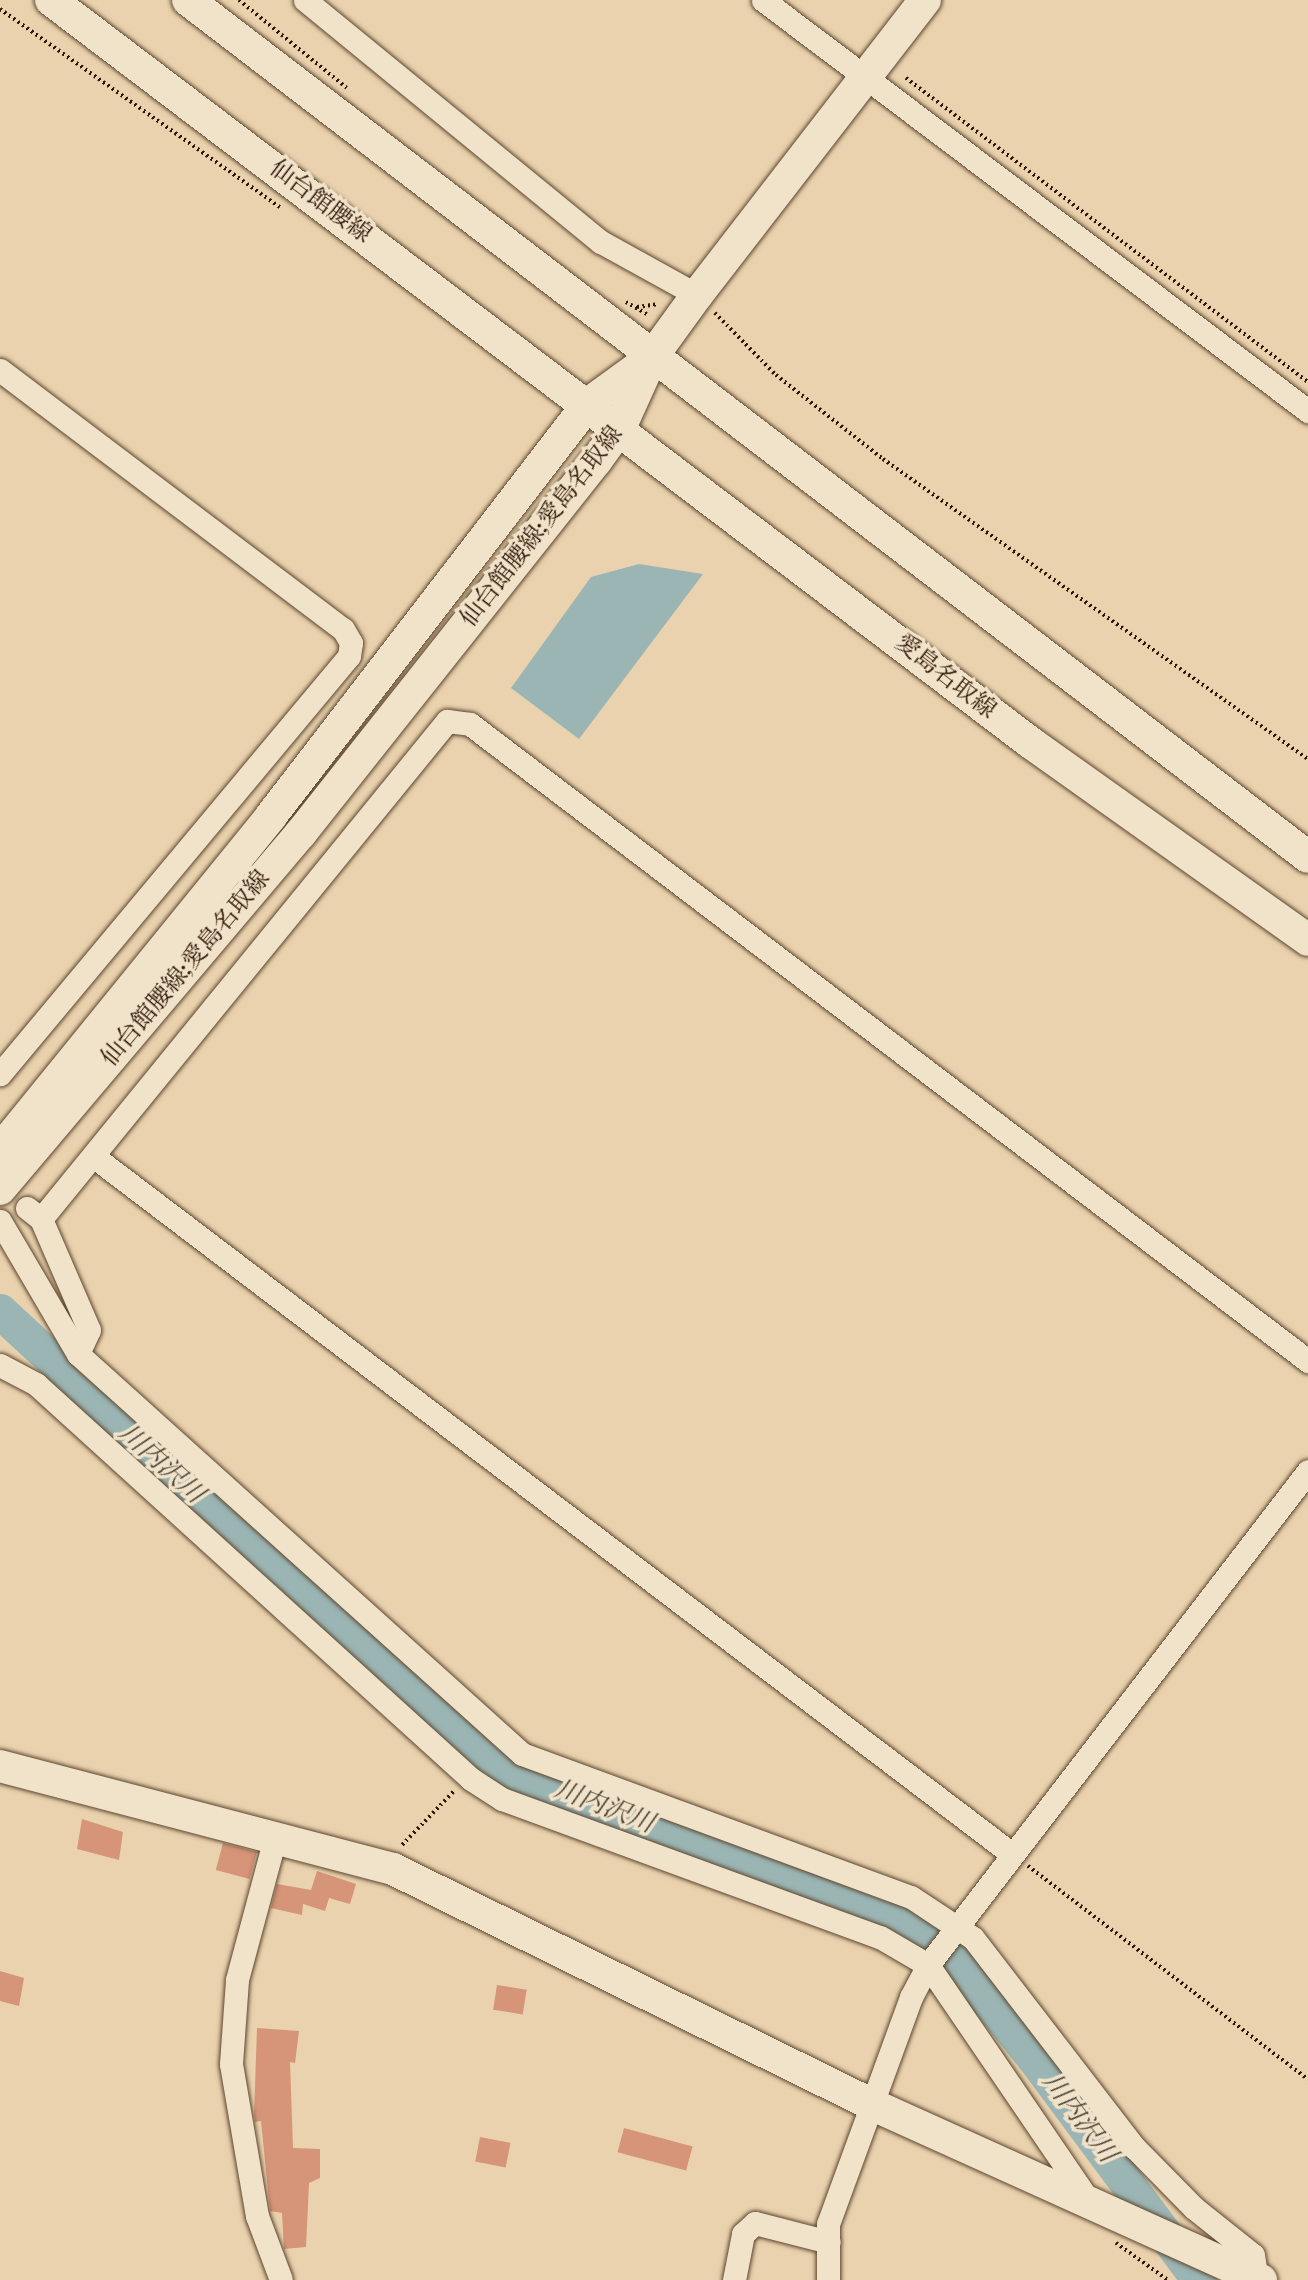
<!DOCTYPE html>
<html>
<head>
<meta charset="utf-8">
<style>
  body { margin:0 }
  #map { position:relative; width:1308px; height:2280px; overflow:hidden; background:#ead2ae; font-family:"Libre Bodoni","Noto Serif JP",serif }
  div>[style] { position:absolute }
  .water>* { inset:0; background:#9bb5b4 }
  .river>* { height:35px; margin:-17.5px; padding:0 17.5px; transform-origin:17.5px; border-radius:17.5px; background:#9bb5b4 }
  .building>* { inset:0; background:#d69479; transform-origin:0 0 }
  .path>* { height:3.5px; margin-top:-1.75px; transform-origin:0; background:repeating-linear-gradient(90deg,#2d1703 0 2px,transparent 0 5.5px) }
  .roads { filter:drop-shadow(0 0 2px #5c462e) drop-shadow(0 0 2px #5c462e) }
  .street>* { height:23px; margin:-11.5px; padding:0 11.5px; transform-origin:11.5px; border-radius:11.5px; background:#f1e2ca }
  .secondary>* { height:32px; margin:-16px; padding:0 16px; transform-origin:16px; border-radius:16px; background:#f1e2ca }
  span { translate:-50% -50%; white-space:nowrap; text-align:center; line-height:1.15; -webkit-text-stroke:7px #f1e2ca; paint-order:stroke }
  .street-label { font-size:24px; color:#2d1703 }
  .water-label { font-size:26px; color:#4e4638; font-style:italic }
</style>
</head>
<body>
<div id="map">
  <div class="water">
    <i style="clip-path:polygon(639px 564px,703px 574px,579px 739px,511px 688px,591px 577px)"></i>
  </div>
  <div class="river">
    <i style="left:0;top:1311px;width:667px;rotate:42.81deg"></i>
    <i style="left:489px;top:1764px;width:474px;rotate:20.9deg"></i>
    <i style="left:932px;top:1933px;width:161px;rotate:50.8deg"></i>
    <i style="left:1034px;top:2058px;width:277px;rotate:53.4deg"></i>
  </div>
  <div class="building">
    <i style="clip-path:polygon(82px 1819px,123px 1832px,119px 1860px,77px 1849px)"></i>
    <i style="left:223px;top:1843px;width:35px;height:28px;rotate:15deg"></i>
    <i style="clip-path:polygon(317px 1871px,356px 1884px,350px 1904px,329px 1898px,325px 1911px,303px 1904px,302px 1915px,271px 1908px,277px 1884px,311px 1890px)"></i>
    <i style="clip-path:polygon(0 1971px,24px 1978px,19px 2006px,0 2001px)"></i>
    <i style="left:497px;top:1985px;width:30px;height:25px;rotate:9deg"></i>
    <i style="clip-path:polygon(257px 2028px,299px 2031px,295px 2063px,290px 2062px,293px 2148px,320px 2149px,320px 2178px,309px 2183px,306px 2247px,284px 2249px,282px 2213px,270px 2211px,261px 2121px,255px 2122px,254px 2115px)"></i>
    <i style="left:624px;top:2128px;width:71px;height:25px;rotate:15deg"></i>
    <i style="left:480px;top:2137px;width:31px;height:25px;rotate:11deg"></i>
  </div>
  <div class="path">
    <i style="left:239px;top:0;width:139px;rotate:39.2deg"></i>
    <i style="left:0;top:9px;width:343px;rotate:35.3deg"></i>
    <i style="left:906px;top:78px;width:504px;rotate:37.1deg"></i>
    <i style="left:626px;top:302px;width:24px;rotate:30deg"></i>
    <i style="left:637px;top:307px;width:22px;rotate:-8deg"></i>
    <i style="left:715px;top:313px;width:87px;rotate:45.5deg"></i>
    <i style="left:776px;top:375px;width:136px;rotate:38.1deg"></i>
    <i style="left:883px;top:459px;width:520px;rotate:35.22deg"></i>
    <i style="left:402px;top:1845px;width:76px;rotate:-46.1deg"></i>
    <i style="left:1028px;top:1866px;width:352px;rotate:37.3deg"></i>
    <i style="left:1116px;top:2243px;width:64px;rotate:35.4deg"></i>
  </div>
  <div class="roads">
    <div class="street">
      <i style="left:305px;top:0;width:382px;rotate:39.3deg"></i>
      <i style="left:601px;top:242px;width:110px;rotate:28.9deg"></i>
      <i style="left:763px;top:0;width:683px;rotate:37.02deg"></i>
      <i style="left:0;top:370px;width:430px;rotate:37.1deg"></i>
      <i style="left:343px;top:629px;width:16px;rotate:60deg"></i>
      <i style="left:351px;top:643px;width:13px;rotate:99deg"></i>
      <i style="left:349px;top:656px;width:545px;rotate:129.86deg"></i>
      <i style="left:93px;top:1156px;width:1154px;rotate:37.22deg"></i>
      <i style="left:27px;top:1208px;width:18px;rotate:38deg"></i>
      <i style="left:41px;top:1219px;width:121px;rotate:66.6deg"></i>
      <i style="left:89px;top:1330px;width:26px;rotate:115deg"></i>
      <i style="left:41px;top:1219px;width:643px;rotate:-50.81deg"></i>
      <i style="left:447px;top:721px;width:23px;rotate:7deg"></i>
      <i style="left:470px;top:724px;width:1053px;rotate:37.24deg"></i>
      <i style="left:0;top:1221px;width:154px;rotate:59.6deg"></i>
      <i style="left:78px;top:1354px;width:598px;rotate:42.02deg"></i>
      <i style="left:522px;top:1754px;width:414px;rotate:20.2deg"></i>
      <i style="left:911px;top:1897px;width:74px;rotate:33.5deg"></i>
      <i style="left:973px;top:1938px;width:265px;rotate:52.4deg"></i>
      <i style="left:1135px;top:2148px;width:84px;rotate:45.5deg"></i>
      <i style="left:1194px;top:2208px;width:75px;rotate:38.5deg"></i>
      <i style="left:1253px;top:2255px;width:25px;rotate:81deg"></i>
      <i style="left:0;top:1365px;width:41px;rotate:27.8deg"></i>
      <i style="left:36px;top:1384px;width:588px;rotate:42.24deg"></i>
      <i style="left:471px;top:1779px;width:37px;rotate:33deg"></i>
      <i style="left:502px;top:1799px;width:402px;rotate:20.1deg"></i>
      <i style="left:880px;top:1937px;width:56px;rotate:30.3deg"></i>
      <i style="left:928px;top:1965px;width:291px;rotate:55.7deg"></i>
      <i style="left:276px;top:1834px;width:151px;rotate:105deg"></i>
      <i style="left:237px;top:1980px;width:84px;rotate:94.1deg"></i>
      <i style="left:231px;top:2064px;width:154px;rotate:80.3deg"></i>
      <i style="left:257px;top:2216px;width:68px;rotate:69.4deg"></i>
      <i style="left:734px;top:2280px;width:47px;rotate:-78.9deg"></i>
      <i style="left:743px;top:2234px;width:16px;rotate:-43deg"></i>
      <i style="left:755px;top:2223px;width:76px;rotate:14.4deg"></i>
      <i style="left:828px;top:2280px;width:56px;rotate:-90deg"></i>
      <i style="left:828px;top:2224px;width:242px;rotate:-69.9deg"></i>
      <i style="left:911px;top:1997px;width:36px;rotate:-62deg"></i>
      <i style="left:928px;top:1965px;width:623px;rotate:-52.43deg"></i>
    </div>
    <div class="secondary">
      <i style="left:51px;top:0;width:1230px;rotate:37.17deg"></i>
      <i style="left:1031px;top:743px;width:340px;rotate:35.4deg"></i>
      <i style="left:188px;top:0;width:1410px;rotate:37.42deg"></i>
      <i style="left:0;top:1150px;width:430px;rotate:-50.9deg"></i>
      <i style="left:271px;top:816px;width:520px;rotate:-52.42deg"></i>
      <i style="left:588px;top:404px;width:78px;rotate:-36.1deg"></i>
      <i style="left:0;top:1189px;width:466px;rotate:-49.8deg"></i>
      <i style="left:301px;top:833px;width:475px;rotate:-51.6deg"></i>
      <i style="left:596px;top:461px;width:41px;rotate:-54deg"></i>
      <i style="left:620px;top:428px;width:78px;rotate:-65.7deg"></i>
      <i style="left:652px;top:357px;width:77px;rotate:-54deg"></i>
      <i style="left:697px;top:295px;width:373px;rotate:-52.3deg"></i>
      <i style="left:0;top:1766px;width:406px;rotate:14.7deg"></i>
      <i style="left:393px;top:1869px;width:535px;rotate:26.18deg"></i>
      <i style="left:873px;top:2105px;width:426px;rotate:24.3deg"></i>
    </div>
  </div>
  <div class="street-label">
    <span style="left:320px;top:202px;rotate:37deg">仙台館腰線</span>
    <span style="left:542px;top:527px;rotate:-52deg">仙台館腰線;愛島名取線</span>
    <span style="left:945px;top:677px;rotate:38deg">愛島名取線</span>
    <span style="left:186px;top:969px;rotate:-50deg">仙台館腰線;愛島名取線</span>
  </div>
  <div class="water-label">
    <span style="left:161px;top:1464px;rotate:42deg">川内沢川</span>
    <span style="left:604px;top:1807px;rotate:21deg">川内沢川</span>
    <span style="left:1079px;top:2118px;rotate:53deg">川内沢川</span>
  </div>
</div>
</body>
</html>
